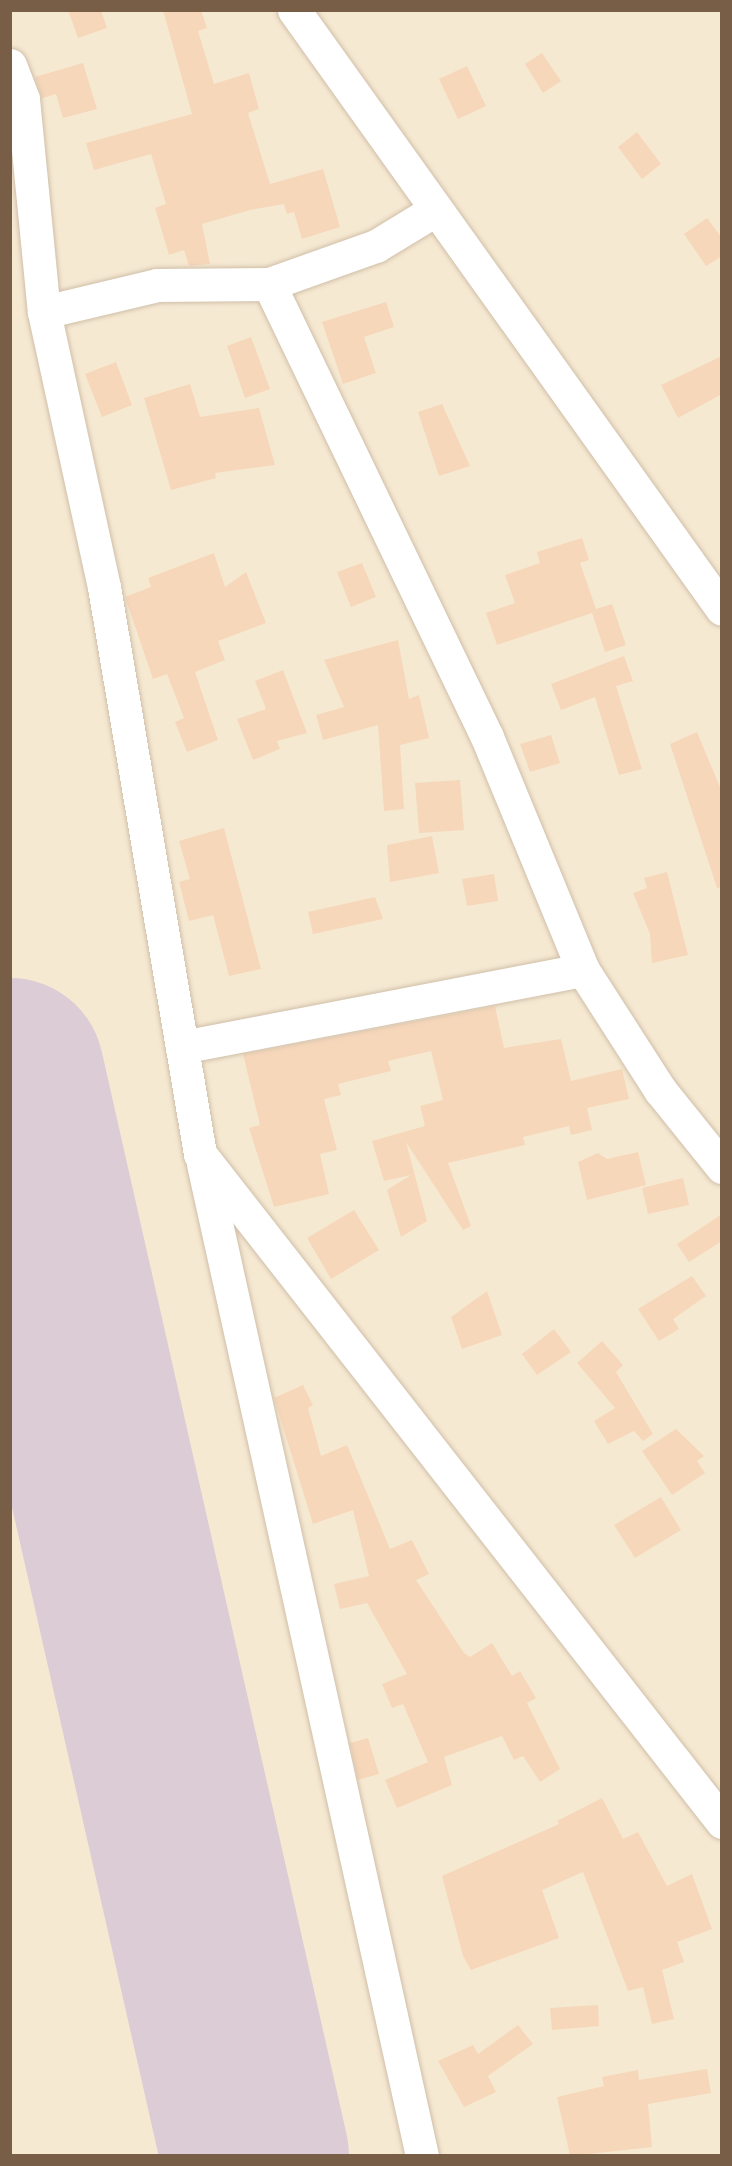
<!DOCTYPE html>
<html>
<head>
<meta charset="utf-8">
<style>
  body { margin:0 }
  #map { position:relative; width:732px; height:2166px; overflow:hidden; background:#fef6e4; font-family:"Public Sans",sans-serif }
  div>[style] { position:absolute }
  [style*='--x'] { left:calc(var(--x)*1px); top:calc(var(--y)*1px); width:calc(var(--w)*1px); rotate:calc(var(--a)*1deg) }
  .residential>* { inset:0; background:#f6e9d2 }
  .runway>* { height:188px; margin:-94px; padding:0 94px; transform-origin:94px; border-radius:94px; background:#dcccd6 }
  .building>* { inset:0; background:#f6d7ba }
  .roads { filter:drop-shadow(0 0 2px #d0bfa9) drop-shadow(0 0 2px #d0bfa9) }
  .minor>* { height:33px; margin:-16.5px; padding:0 16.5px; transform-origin:16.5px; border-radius:16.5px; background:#fff }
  span { translate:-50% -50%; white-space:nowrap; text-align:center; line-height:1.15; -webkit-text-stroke:4.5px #fff9ec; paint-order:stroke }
  .frame { position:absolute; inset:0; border:12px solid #795e47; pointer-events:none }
</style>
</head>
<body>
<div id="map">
  <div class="residential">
    <i style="clip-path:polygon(11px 11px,721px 11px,721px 2155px,11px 2155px)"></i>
  </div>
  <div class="runway">
    <i style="--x:10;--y:1072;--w:1111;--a:77.26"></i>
  </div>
  <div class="building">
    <i style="clip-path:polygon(68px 10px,101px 10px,107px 28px,78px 38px)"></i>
    <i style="clip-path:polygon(163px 10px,201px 10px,207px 28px,198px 31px,214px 84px,249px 73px,259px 109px,248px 113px,270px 184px,323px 169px,340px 227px,302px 239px,294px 212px,287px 214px,284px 204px,250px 210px,202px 224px,210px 264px,189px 266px,184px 250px,169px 255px,155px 208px,166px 204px,151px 154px,94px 170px,86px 143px,192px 114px)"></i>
    <i style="clip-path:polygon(542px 53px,561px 81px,543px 93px,525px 64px)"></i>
    <i style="clip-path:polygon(83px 63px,97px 109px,63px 118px,56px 94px,42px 98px,35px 77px)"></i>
    <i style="clip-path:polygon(467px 66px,486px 106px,458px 119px,439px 79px)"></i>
    <i style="clip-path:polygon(637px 132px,661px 164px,642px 179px,618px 147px)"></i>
    <i style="clip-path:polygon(707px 218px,722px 238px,722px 256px,706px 266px,684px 234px)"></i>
    <i style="clip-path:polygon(386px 302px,394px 327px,364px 337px,376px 373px,343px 384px,322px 322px)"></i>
    <i style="clip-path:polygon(251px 337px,270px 389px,245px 398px,227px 346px)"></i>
    <i style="clip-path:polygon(722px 356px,722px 394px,678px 418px,661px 385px)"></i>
    <i style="clip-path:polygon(116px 362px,132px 405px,102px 417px,85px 374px)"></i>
    <i style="clip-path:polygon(190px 384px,200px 417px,259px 408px,275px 465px,215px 473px,216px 478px,171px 490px,144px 398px)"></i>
    <i style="clip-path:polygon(442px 404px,470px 466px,439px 476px,418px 412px)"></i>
    <i style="clip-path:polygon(582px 538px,589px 560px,580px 563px,596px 609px,612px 604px,626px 645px,605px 652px,592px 613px,497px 645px,486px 613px,515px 603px,505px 575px,540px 563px,537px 552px)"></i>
    <i style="clip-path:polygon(214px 553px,225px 587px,246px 572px,266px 623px,218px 641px,225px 660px,195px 672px,218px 740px,187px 752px,175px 722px,184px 718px,167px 674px,153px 679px,125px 597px,151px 587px,148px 578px)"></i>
    <i style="clip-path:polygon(362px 563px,376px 597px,351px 607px,337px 572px)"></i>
    <i style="clip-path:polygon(398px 640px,409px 699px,419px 695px,429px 738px,400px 745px,404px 809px,384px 811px,378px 725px,323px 740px,316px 715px,344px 707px,324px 660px)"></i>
    <i style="clip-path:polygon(624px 656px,633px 681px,616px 686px,642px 769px,619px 775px,595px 697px,561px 710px,551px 684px)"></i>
    <i style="clip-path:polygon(283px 670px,307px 733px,277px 741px,280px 749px,253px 760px,237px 719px,266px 709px,255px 681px)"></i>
    <i style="clip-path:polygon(697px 732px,722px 792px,722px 887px,717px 888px,670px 744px)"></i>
    <i style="clip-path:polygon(551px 735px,560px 763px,530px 772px,520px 744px)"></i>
    <i style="clip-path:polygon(460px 780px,464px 830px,419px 833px,415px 783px)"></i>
    <i style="clip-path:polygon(224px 828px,261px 969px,229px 976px,213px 915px,189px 921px,179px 882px,190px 879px,179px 841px)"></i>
    <i style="clip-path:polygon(432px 836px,439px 873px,390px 882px,387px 845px)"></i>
    <i style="clip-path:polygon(667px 872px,688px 955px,652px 963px,650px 934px,633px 893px,647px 888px,644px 878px)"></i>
    <i style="clip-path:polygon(494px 874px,498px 901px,467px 906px,462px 879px)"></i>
    <i style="clip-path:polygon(375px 897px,383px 919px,313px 934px,308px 912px)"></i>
    <i style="clip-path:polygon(495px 1006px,504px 1048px,561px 1039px,571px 1081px,622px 1069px,629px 1099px,587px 1108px,592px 1130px,571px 1135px,569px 1126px,523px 1137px,525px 1145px,448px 1163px,471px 1226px,463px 1230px,406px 1142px,427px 1221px,401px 1237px,387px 1190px,411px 1175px,384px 1181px,372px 1141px,425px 1126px,420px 1106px,443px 1100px,431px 1051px,388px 1061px,391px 1071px,338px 1084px,341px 1095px,324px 1099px,337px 1150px,320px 1154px,329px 1194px,274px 1207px,249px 1128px,260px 1125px,243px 1054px)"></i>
    <i style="clip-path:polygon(638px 1152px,646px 1185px,587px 1200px,578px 1162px,598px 1153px,607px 1159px)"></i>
    <i style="clip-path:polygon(683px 1178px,689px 1205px,648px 1214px,642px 1188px)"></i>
    <i style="clip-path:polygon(354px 1210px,379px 1250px,331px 1279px,307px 1238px)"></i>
    <i style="clip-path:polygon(722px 1214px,722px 1241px,689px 1262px,677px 1244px)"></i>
    <i style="clip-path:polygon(692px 1276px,706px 1296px,673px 1319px,679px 1329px,659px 1341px,638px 1309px)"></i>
    <i style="clip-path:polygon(487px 1291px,502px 1335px,462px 1349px,451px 1317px)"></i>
    <i style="clip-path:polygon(554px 1329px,571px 1352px,537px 1375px,522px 1354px)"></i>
    <i style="clip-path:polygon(602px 1341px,623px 1365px,616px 1372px,653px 1434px,643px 1441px,634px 1431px,608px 1444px,594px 1421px,615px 1408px,577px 1363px)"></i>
    <i style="clip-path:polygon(303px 1385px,313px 1405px,308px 1408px,321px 1456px,347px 1445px,390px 1549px,412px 1540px,429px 1574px,416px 1580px,464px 1653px,470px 1657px,492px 1643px,512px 1676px,520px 1671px,536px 1698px,527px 1703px,560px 1769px,540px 1782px,523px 1756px,514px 1760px,502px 1736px,444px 1757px,452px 1785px,397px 1808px,385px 1780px,428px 1762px,403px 1704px,392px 1708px,382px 1684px,407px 1674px,367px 1603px,340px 1609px,334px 1584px,369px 1576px,353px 1510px,313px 1524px,274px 1398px)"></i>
    <i style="clip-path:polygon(676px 1429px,704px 1456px,697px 1461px,705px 1473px,672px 1495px,642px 1451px)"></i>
    <i style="clip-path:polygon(661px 1497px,681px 1530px,635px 1558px,614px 1525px)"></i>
    <i style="clip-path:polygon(368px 1738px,379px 1774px,358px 1780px,350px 1743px)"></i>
    <i style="clip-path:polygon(602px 1798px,623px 1839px,638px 1832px,667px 1886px,692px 1874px,712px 1929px,677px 1942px,684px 1962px,662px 1970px,674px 2019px,652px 2024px,643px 1987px,628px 1991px,583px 1872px,542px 1890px,559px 1938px,471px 1970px,463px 1956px,442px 1876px,559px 1824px,557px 1821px)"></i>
    <i style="clip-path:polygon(598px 2005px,599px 2026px,552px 2030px,550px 2008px)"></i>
    <i style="clip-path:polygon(518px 2025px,533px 2044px,488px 2076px,496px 2092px,464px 2107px,438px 2061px,473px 2045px,478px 2054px)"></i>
    <i style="clip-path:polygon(707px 2069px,711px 2093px,648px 2104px,652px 2147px,570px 2156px,557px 2097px,604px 2086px,602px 2077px,638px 2070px,639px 2080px)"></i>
  </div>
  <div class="roads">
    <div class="minor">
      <i style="--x:294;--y:10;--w:736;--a:54.45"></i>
      <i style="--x:10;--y:65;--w:36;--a:69"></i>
      <i style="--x:23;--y:99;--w:214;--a:84.4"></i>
      <i style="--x:44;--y:312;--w:281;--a:77.7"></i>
      <i style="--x:104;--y:587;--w:575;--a:80.39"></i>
      <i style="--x:200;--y:1154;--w:848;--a:51.99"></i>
      <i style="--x:269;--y:284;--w:503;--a:64.3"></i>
      <i style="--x:487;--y:737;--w:252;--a:67.6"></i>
      <i style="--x:583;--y:970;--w:143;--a:57.3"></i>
      <i style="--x:660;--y:1090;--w:99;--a:51.2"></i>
      <i style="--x:44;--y:312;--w:116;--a:-13.4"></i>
      <i style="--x:157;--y:285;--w:112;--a:-0.5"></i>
      <i style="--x:269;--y:284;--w:114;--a:-19.6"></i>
      <i style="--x:376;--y:246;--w:69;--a:-31.4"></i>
      <i style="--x:182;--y:1047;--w:408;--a:-10.9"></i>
      <i style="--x:203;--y:1164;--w:1016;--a:77.55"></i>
    </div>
  </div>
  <div class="frame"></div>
</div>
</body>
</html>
